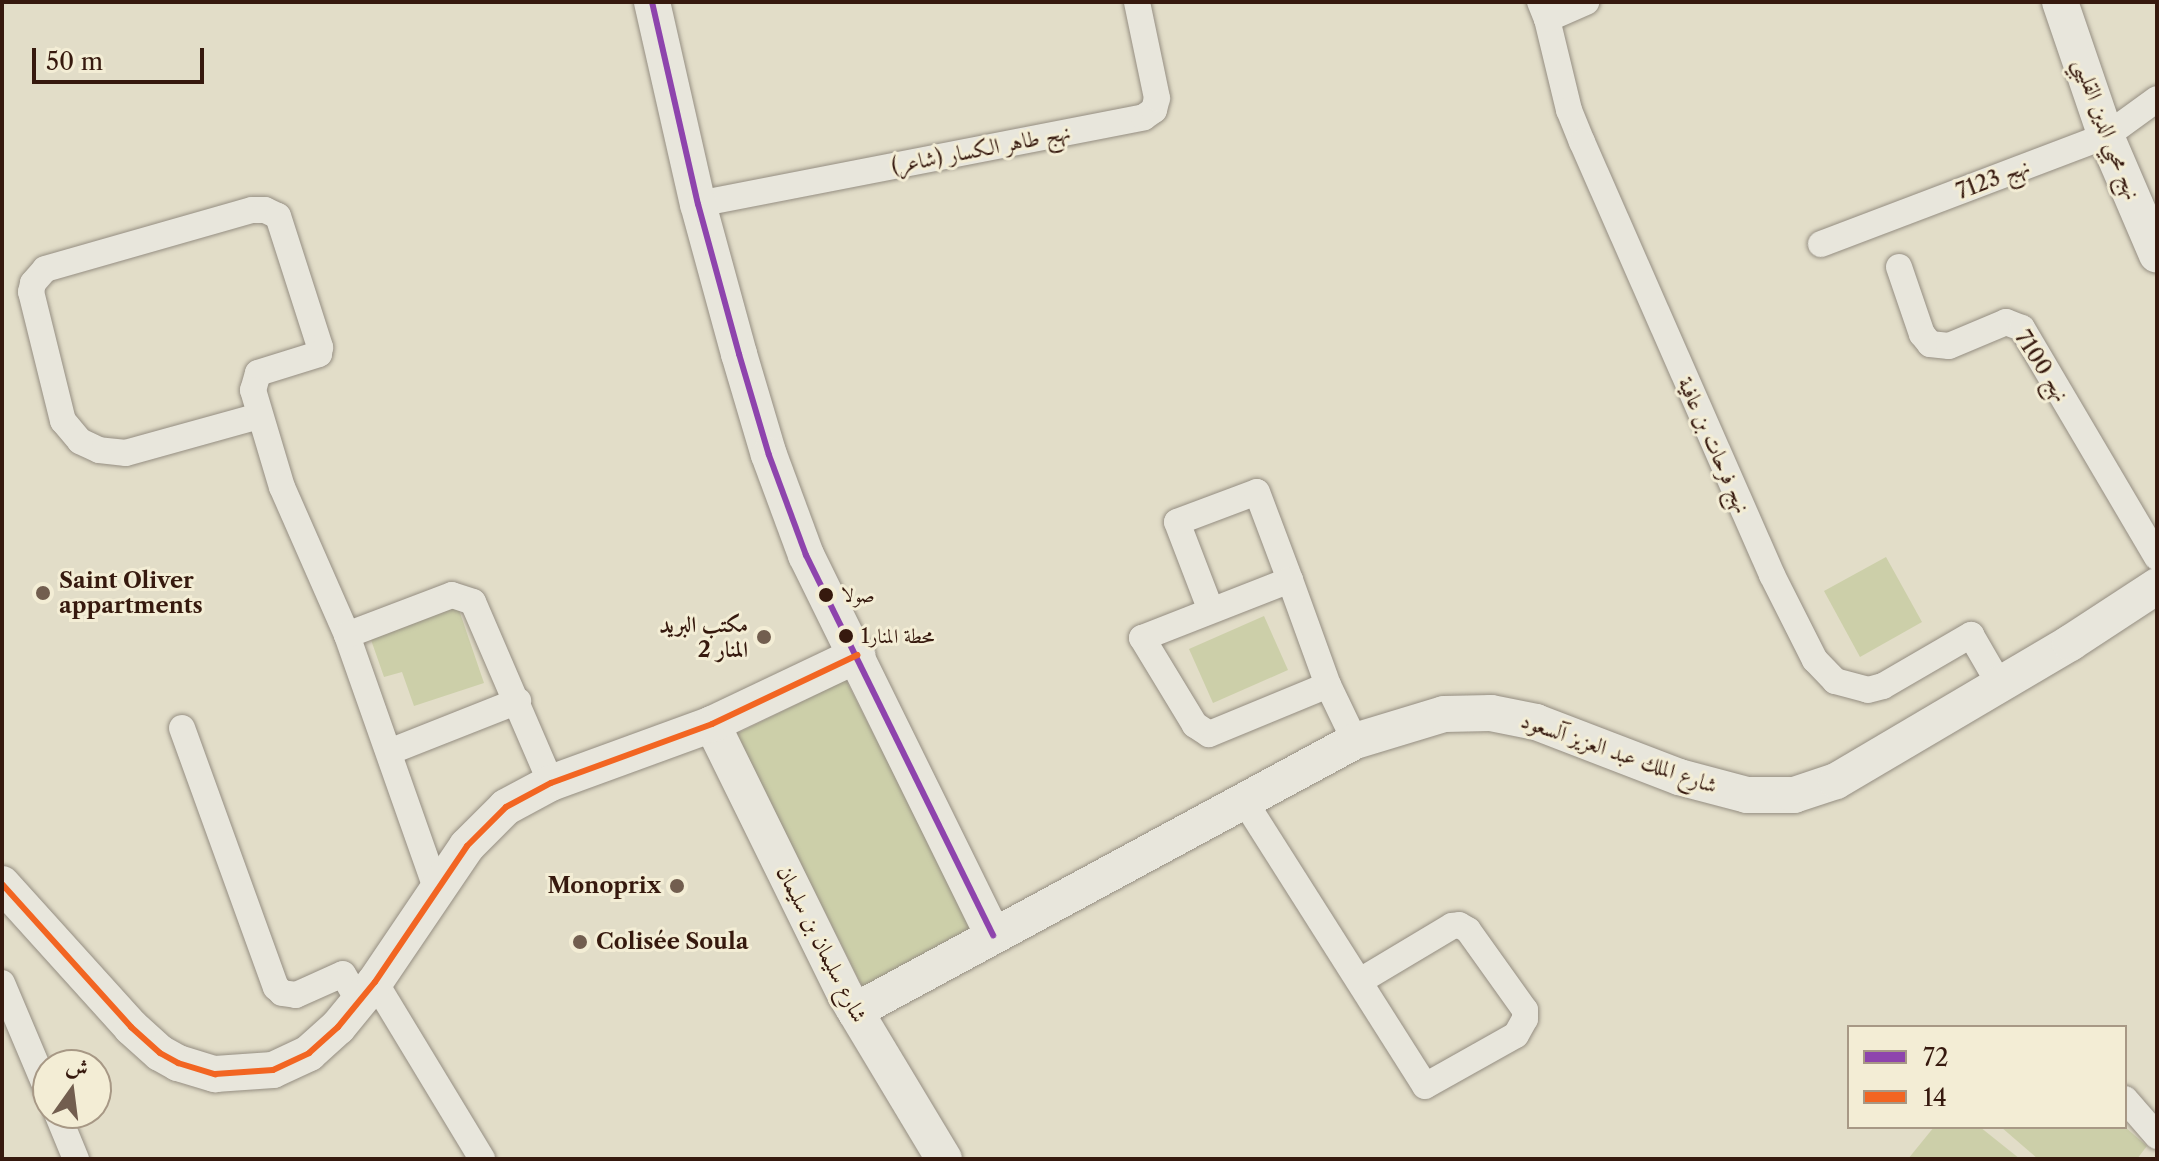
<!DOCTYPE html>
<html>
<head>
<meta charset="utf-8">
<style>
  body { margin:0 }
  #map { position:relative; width:2159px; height:1161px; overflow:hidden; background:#e2ddc8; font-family:"Libre Caslon Text",Amiri,serif }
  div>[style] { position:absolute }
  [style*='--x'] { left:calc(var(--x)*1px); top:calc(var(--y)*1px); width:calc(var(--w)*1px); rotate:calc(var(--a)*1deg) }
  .green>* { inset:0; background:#cccfa9 }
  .roads { filter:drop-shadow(0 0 2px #958e82) drop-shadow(0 0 2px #958e82) }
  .street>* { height:26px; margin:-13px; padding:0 13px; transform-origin:13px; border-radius:13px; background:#e8e6dc }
  .secondary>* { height:36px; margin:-18px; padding:0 18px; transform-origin:18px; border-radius:18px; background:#e8e6dc }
  .bus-1>* { height:6px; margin:-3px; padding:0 3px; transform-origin:3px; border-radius:3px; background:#8e44ad }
  .bus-2>* { height:6px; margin:-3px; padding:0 3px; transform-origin:3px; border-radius:3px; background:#f26522 }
  .dots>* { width:22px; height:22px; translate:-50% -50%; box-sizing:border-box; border:4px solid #f3edd5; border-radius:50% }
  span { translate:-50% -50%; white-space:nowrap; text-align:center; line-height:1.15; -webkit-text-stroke:6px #f3edd5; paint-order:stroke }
  .bus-label { font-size:20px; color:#36190e }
  .left { translate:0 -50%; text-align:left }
  .street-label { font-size:22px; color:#36190e }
  .poi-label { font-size:22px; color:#36190e; font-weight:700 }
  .right { translate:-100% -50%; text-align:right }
  .frame { position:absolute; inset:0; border:4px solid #36190e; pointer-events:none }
  .legend { position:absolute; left:1847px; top:1025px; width:280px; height:104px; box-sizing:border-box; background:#f3edd5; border:2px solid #a79885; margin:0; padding:10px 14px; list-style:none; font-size:24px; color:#36190e }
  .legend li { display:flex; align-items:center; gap:16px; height:40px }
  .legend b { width:40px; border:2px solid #a79885 }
  .north { position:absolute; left:32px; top:1049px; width:80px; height:80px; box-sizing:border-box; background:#f3edd5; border:2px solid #a79885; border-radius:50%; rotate:14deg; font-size:22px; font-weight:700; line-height:32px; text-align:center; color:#36190e }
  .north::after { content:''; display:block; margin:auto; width:28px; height:36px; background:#725e4f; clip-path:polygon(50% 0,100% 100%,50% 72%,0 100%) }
  .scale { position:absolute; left:32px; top:48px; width:172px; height:36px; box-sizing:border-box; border:4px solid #36190e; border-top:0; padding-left:10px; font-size:24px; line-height:28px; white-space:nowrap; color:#36190e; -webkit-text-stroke:6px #f3edd5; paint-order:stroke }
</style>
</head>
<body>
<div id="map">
  <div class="green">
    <i style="clip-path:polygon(1886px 557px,1922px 622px,1860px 657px,1824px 591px)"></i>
    <i style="clip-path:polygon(458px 607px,484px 683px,414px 706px,402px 672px,384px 677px,370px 637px)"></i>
    <i style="clip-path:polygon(1264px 616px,1288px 670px,1213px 703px,1189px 649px)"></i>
    <i style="clip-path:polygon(846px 680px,972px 928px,863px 988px,736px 734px)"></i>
    <i style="clip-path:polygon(1934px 1127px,1980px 1127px,2020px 1159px,1908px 1159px)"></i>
    <i style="clip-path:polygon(2001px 1127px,2125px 1127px,2147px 1146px,2137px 1159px,2038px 1159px)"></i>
  </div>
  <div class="roads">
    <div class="street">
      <i style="--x:1540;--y:2;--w:18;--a:68"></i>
      <i style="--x:1547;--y:19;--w:94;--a:76.4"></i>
      <i style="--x:1569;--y:110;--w:35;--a:68"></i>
      <i style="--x:1582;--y:142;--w:473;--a:66.3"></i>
      <i style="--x:1772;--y:575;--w:95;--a:63.2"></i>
      <i style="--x:1815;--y:660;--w:29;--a:46"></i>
      <i style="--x:1835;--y:681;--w:34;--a:15"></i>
      <i style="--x:1868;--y:690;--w:16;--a:-15"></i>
      <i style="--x:1883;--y:686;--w:102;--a:-30.1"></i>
      <i style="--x:1971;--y:635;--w:58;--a:59.9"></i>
      <i style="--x:1547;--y:19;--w:43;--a:-23.6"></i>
      <i style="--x:698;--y:204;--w:454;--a:-11"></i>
      <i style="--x:1144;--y:117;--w:12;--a:-35"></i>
      <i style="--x:1154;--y:110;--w:12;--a:-76"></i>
      <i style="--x:1157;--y:98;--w:98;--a:-101.8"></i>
      <i style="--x:1821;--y:244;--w:305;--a:-20.8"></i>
      <i style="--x:2106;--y:136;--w:63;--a:-36"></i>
      <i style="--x:1899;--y:267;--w:71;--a:71.1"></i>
      <i style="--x:1922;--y:334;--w:13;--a:51"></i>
      <i style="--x:1930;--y:344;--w:19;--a:6"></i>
      <i style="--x:1949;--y:346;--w:62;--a:-22.8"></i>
      <i style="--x:2006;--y:322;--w:17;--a:21"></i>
      <i style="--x:2022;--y:328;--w:266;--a:59.5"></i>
      <i style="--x:259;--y:416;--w:138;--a:164.5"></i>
      <i style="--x:126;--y:453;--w:27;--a:-174"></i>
      <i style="--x:99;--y:450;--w:21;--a:-155"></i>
      <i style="--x:80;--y:441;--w:26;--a:-130"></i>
      <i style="--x:63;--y:421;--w:133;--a:-103.9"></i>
      <i style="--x:31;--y:292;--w:9;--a:-77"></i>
      <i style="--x:33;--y:283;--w:18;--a:-49"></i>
      <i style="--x:45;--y:269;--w:215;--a:-15.9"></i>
      <i style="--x:252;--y:210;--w:13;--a:0"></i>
      <i style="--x:265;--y:210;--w:14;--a:25"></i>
      <i style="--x:278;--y:216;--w:138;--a:72.2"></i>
      <i style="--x:320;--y:347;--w:7;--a:98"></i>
      <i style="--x:319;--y:354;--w:64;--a:162.7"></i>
      <i style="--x:258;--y:373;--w:18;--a:106"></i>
      <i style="--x:253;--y:390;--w:101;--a:73.4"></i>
      <i style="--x:282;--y:487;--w:162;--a:66.3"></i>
      <i style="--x:1210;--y:608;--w:92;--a:-111"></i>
      <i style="--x:1177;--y:522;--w:85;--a:-20.6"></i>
      <i style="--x:1257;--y:492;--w:94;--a:69.4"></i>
      <i style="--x:1328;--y:685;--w:129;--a:157.6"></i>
      <i style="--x:1209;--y:734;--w:17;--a:-147"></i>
      <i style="--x:1195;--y:725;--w:102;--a:-121.3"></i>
      <i style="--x:1142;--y:638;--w:159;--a:-21.4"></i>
      <i style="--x:1290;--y:580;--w:112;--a:70.1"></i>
      <i style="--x:1328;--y:685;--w:62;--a:64.3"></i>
      <i style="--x:182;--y:728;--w:276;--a:70.1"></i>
      <i style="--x:276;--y:987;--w:8;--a:45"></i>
      <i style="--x:282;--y:993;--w:14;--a:8"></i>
      <i style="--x:296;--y:995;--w:51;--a:-24.1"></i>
      <i style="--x:343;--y:974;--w:32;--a:60"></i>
      <i style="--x:389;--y:752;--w:139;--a:-21.6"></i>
      <i style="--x:1245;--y:802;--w:336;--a:57.6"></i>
      <i style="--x:1425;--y:1086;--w:104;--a:-29.3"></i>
      <i style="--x:1516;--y:1035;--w:18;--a:-61"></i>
      <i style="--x:1525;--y:1019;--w:9;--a:-90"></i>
      <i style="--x:1525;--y:1010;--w:98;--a:-125.5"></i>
      <i style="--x:1468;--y:930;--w:10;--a:-151"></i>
      <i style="--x:1459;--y:925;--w:7;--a:172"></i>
      <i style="--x:1452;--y:926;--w:107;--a:149.1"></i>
      <i style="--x:436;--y:888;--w:268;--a:-109.4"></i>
      <i style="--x:347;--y:635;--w:112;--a:-20.9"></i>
      <i style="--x:452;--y:595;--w:22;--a:18"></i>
      <i style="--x:473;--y:602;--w:197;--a:66.7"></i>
      <i style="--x:375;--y:982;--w:207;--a:58.8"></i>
      <i style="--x:2;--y:983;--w:118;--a:67.1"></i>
      <i style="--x:2125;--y:1099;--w:49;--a:49.1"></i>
      <i style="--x:57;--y:1113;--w:50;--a:67.6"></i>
    </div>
    <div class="secondary">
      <i style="--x:652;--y:2;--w:207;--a:77.2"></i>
      <i style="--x:698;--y:204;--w:156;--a:74.7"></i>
      <i style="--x:739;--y:354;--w:105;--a:73.5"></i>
      <i style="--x:769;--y:455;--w:107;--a:69.7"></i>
      <i style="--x:806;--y:555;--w:424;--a:63.8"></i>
      <i style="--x:2060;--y:2;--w:142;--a:71.1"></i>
      <i style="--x:2106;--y:136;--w:129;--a:66.8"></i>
      <i style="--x:712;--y:724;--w:303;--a:63.8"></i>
      <i style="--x:846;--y:996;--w:190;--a:59"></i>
      <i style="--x:2;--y:884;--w:193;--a:47.9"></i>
      <i style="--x:131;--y:1027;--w:39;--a:42"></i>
      <i style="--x:160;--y:1053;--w:21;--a:29"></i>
      <i style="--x:178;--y:1063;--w:39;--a:17"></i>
      <i style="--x:215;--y:1074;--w:58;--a:-3.9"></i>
      <i style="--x:273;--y:1070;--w:40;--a:-25"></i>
      <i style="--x:309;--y:1053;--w:39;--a:-42"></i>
      <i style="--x:338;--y:1027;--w:58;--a:-50.6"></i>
      <i style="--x:375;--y:982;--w:164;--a:-55.9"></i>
      <i style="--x:467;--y:846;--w:55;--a:-45"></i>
      <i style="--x:506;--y:807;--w:51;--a:-28.1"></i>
      <i style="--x:551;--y:783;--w:171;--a:-20.1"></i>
      <i style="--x:712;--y:724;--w:161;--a:-25.4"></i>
      <i style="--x:855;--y:1011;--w:568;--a:-28.37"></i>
      <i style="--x:1355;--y:741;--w:93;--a:-16.9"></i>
      <i style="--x:1444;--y:714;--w:47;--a:-1.2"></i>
      <i style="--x:1491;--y:713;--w:46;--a:11.3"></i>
      <i style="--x:1536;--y:722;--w:153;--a:21"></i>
      <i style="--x:1679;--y:777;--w:70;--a:14.8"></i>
      <i style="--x:1747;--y:795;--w:47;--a:0"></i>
      <i style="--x:1794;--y:795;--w:44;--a:-18.4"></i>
      <i style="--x:1836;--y:781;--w:272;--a:-30.5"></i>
      <i style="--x:2070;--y:643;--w:104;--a:-33.2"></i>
    </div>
  </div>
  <div class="bus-1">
    <i style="--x:652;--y:2;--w:207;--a:77.2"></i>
    <i style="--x:698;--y:204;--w:156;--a:74.7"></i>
    <i style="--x:739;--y:354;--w:105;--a:73.5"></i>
    <i style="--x:769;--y:455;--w:107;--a:69.7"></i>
    <i style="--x:806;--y:555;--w:424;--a:63.8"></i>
  </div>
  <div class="bus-2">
    <i style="--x:2;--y:884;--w:193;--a:47.9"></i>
    <i style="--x:131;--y:1027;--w:39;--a:42"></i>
    <i style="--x:160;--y:1053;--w:21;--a:29"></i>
    <i style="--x:178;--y:1063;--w:39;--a:17"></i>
    <i style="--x:215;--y:1074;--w:58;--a:-3.9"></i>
    <i style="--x:273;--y:1070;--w:40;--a:-25"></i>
    <i style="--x:309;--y:1053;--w:39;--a:-42"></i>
    <i style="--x:338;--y:1027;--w:58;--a:-50.6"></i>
    <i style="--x:375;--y:982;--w:164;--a:-55.9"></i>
    <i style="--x:467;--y:846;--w:55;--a:-45"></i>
    <i style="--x:506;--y:807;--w:51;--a:-28.1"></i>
    <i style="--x:551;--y:783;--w:171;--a:-20.1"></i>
    <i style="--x:712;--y:724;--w:161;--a:-25.4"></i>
  </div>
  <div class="dots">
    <i style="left:43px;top:593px;background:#725e4f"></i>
    <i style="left:826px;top:595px;background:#36190e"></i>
    <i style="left:846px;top:636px;background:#36190e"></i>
    <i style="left:764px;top:637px;background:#725e4f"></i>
    <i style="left:677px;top:886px;background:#725e4f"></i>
    <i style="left:580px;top:942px;background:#725e4f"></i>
  </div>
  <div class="bus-label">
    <span class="left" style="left:841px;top:595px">صولا</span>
    <span class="left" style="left:861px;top:636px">محطة المنار1</span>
  </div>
  <div class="street-label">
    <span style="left:2107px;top:129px;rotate:69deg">نهج محيي الدين القليبي</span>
    <span style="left:981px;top:149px;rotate:-11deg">نهج طاهر الكسار (شاعر)</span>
    <span style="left:1993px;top:179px;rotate:-21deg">نهج 7123</span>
    <span style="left:2042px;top:366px;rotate:57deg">نهج 7100</span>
    <span style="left:1714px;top:445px;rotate:66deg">نهج فرحات بن عافية</span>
    <span style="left:1619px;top:753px;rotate:19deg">شارع الملك عبد العزيز آلسعود</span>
    <span style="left:822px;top:944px;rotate:63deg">شارع سليمان بن سليمان</span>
  </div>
  <div class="poi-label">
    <span class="left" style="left:59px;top:593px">Saint Oliver<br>appartments</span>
    <span class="right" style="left:748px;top:637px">مكتب البريد<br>المنار 2</span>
    <span class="right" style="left:661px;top:886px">Monoprix</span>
    <span class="left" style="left:596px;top:942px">Colisée Soula</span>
  </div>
  <div class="frame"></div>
  <ul class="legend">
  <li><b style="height:10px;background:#8e44ad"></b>72</li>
  <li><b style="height:10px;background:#f26522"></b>14</li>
  </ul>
  <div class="north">ش</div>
  <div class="scale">50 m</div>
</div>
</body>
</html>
